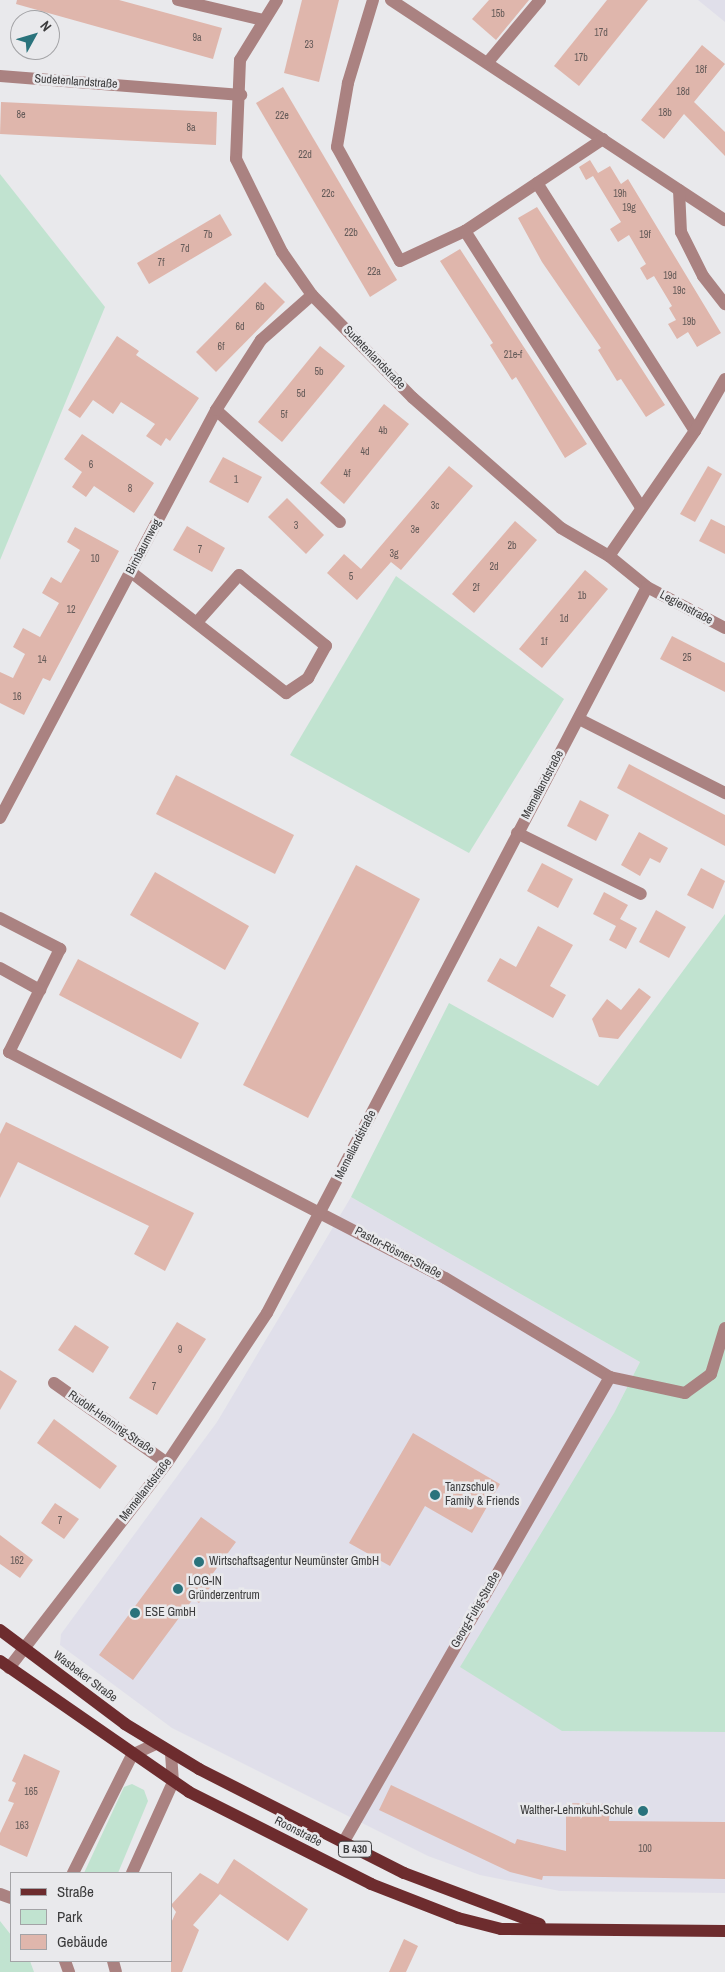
<!DOCTYPE html>
<html>
<head>
<meta charset="utf-8">
<style>
  body { margin:0 }
  #map { position:relative; width:725px; height:1972px; overflow:hidden; background:#e9e9ec; font-family:"Archivo Narrow",sans-serif }
  div>[style] { position:absolute }
  [style*='--x'] { left:calc(var(--x)*1px); top:calc(var(--y)*1px); width:calc(var(--w)*1px); rotate:calc(var(--a)*1deg) }
  .built>* { inset:0; background:#e0dfea }
  .green>* { inset:0; background:#c1e3d0 }
  .building>* { inset:0; background:#dfb6ac }
  .minor>* { height:12px; margin:-6px; padding:0 6px; transform-origin:6px; border-radius:6px; background:#aa8281 }
  .major>* { height:12px; margin:-6px; padding:0 6px; transform-origin:6px; border-radius:6px; background:#6d2c2e }
  .dots>* { width:14px; height:14px; translate:-50% -50%; box-sizing:border-box; border:2px solid #e9e9ec; border-radius:50% }
  span { translate:-50% -50%; white-space:nowrap; text-align:center; line-height:1.15; -webkit-text-stroke:5px #e9e9ec; paint-order:stroke }
  .number-label { font-size:10px; color:#645a58 }
  .number-label span { -webkit-text-stroke-width:0 }
  .shield-label span { padding:1px 4px; background:#e9e9ec; border:1px solid; border-radius:4px; -webkit-text-stroke-width:0 }
  .shield-label { font-size:11px; color:#3b3b3c; font-weight:700 }
  .street-label { font-size:12px; color:#3b3b3c }
  .poi-label { font-size:12px; color:#3b3b3c }
  .left { translate:0 -50%; text-align:left }
  .right { translate:-100% -50%; text-align:right }
  .legend { position:absolute; left:10px; top:1872px; width:162px; height:90px; box-sizing:border-box; background:#e9e9ec; border:1px solid #a3a3a6; margin:0; padding:6px 9px; list-style:none; font-size:15px; color:#3b3b3c }
  .legend li { display:flex; align-items:center; gap:10px; height:25px }
  .legend b { width:25px; border:1px solid #a3a3a6 }
  .north { position:absolute; left:10px; top:10px; width:50px; height:50px; box-sizing:border-box; background:#e9e9ec; border:1px solid #a3a3a6; border-radius:50%; rotate:51deg; font-size:14px; font-weight:700; line-height:20px; text-align:center; color:#3b3b3c }
  .north::after { content:''; display:block; margin:auto; width:18px; height:22px; background:#2a737c; clip-path:polygon(50% 0,100% 100%,50% 72%,0 100%) }
</style>
</head>
<body>
<div id="map">
  <div class="built">
    <i style="clip-path:polygon(698px 0,725px 0,725px 22px)"></i>
    <i style="clip-path:polygon(351px 1197px,640px 1362px,614px 1413px,562px 1731px,725px 1732px,725px 1893px,560px 1891px,480px 1875px,428px 1856px,172px 1728px,60px 1645px,61px 1634px,217px 1422px)"></i>
  </div>
  <div class="green">
    <i style="clip-path:polygon(0 174px,105px 307px,0 560px)"></i>
    <i style="clip-path:polygon(396px 576px,564px 699px,469px 853px,290px 755px)"></i>
    <i style="clip-path:polygon(725px 914px,725px 1732px,562px 1731px,460px 1667px,614px 1413px,640px 1362px,351px 1197px,449px 1003px,598px 1086px)"></i>
    <i style="clip-path:polygon(132px 1784px,144px 1790px,148px 1801px,118px 1873px,84px 1873px,124px 1787px)"></i>
    <i style="clip-path:polygon(0 1921px,11px 1935px,11px 1961px,30px 1961px,34px 1972px,0 1972px)"></i>
  </div>
  <div class="building">
    <i style="clip-path:polygon(17px 0,119px 0,222px 28px,213px 59px,16px 4px)"></i>
    <i style="clip-path:polygon(302px 0,339px 0,319px 82px,284px 73px)"></i>
    <i style="clip-path:polygon(489px 0,529px 0,496px 40px,472px 19px)"></i>
    <i style="clip-path:polygon(607px 0,648px 0,579px 86px,554px 66px)"></i>
    <i style="clip-path:polygon(702px 45px,725px 64px,694px 102px,725px 132px,725px 156px,684px 114px,664px 139px,641px 120px)"></i>
    <i style="clip-path:polygon(283px 87px,397px 280px,370px 297px,256px 103px)"></i>
    <i style="clip-path:polygon(1px 102px,217px 112px,216px 145px,0 134px)"></i>
    <i style="clip-path:polygon(590px 160px,598px 173px,610px 166px,621px 184px,628px 179px,721px 333px,697px 347px,688px 332px,677px 339px,668px 324px,676px 320px,669px 308px,672px 306px,654px 276px,647px 280px,640px 268px,646px 264px,629px 235px,618px 242px,610px 229px,621px 222px,593px 176px,586px 180px,579px 167px)"></i>
    <i style="clip-path:polygon(537px 207px,665px 405px,646px 417px,621px 379px,617px 381px,598px 350px,601px 348px,542px 262px,518px 218px)"></i>
    <i style="clip-path:polygon(220px 214px,232px 235px,149px 284px,137px 263px)"></i>
    <i style="clip-path:polygon(460px 249px,587px 444px,565px 458px,516px 377px,512px 380px,490px 345px,493px 343px,440px 261px)"></i>
    <i style="clip-path:polygon(265px 282px,285px 302px,216px 372px,196px 352px)"></i>
    <i style="clip-path:polygon(117px 336px,139px 351px,136px 355px,199px 398px,170px 441px,166px 438px,161px 446px,146px 436px,155px 424px,121px 402px,113px 414px,93px 400px,80px 418px,68px 410px)"></i>
    <i style="clip-path:polygon(320px 346px,345px 366px,282px 442px,258px 422px)"></i>
    <i style="clip-path:polygon(384px 404px,409px 424px,344px 504px,320px 483px)"></i>
    <i style="clip-path:polygon(82px 434px,154px 483px,134px 513px,94px 486px,86px 497px,72px 487px,82px 472px,64px 459px)"></i>
    <i style="clip-path:polygon(223px 457px,262px 477px,248px 503px,209px 482px)"></i>
    <i style="clip-path:polygon(449px 466px,473px 486px,401px 570px,391px 562px,357px 600px,327px 573px,344px 554px,361px 569px)"></i>
    <i style="clip-path:polygon(708px 466px,722px 474px,695px 522px,680px 514px)"></i>
    <i style="clip-path:polygon(287px 498px,324px 535px,306px 554px,268px 517px)"></i>
    <i style="clip-path:polygon(711px 519px,725px 526px,725px 554px,699px 541px)"></i>
    <i style="clip-path:polygon(515px 521px,537px 540px,474px 613px,452px 594px)"></i>
    <i style="clip-path:polygon(187px 526px,225px 548px,212px 572px,173px 550px)"></i>
    <i style="clip-path:polygon(75px 527px,119px 551px,50px 681px,43px 678px,24px 715px,0 703px,0 672px,13px 678px,25px 654px,13px 647px,23px 628px,40px 637px,59px 603px,42px 593px,51px 577px,61px 583px,80px 550px,67px 542px)"></i>
    <i style="clip-path:polygon(585px 570px,608px 589px,542px 668px,519px 649px)"></i>
    <i style="clip-path:polygon(672px 636px,725px 663px,725px 692px,660px 659px)"></i>
    <i style="clip-path:polygon(629px 764px,725px 815px,725px 846px,617px 788px)"></i>
    <i style="clip-path:polygon(176px 775px,294px 835px,275px 874px,156px 814px)"></i>
    <i style="clip-path:polygon(580px 800px,609px 815px,596px 841px,567px 826px)"></i>
    <i style="clip-path:polygon(639px 832px,668px 848px,660px 863px,650px 858px,640px 876px,621px 865px)"></i>
    <i style="clip-path:polygon(542px 863px,573px 879px,558px 908px,527px 891px)"></i>
    <i style="clip-path:polygon(356px 865px,420px 899px,308px 1118px,243px 1085px)"></i>
    <i style="clip-path:polygon(701px 868px,725px 881px,713px 909px,687px 895px)"></i>
    <i style="clip-path:polygon(155px 872px,249px 926px,225px 970px,130px 915px)"></i>
    <i style="clip-path:polygon(604px 892px,628px 905px,620px 919px,637px 928px,626px 949px,609px 940px,616px 926px,593px 914px)"></i>
    <i style="clip-path:polygon(656px 910px,686px 927px,669px 958px,639px 942px)"></i>
    <i style="clip-path:polygon(538px 926px,573px 945px,550px 986px,566px 995px,553px 1018px,487px 981px,500px 958px,516px 967px)"></i>
    <i style="clip-path:polygon(78px 959px,199px 1023px,181px 1059px,59px 995px)"></i>
    <i style="clip-path:polygon(639px 988px,651px 997px,618px 1039px,599px 1037px,592px 1019px,607px 999px,621px 1010px)"></i>
    <i style="clip-path:polygon(6px 1122px,194px 1213px,165px 1271px,134px 1254px,149px 1226px,18px 1162px,0 1198px,0 1134px)"></i>
    <i style="clip-path:polygon(177px 1322px,206px 1339px,157px 1415px,129px 1398px)"></i>
    <i style="clip-path:polygon(75px 1325px,109px 1347px,93px 1373px,58px 1350px)"></i>
    <i style="clip-path:polygon(0 1370px,17px 1381px,0 1410px)"></i>
    <i style="clip-path:polygon(54px 1419px,117px 1466px,100px 1489px,37px 1443px)"></i>
    <i style="clip-path:polygon(413px 1433px,500px 1484px,472px 1533px,425px 1506px,390px 1566px,349px 1543px)"></i>
    <i style="clip-path:polygon(55px 1503px,79px 1519px,64px 1539px,41px 1523px)"></i>
    <i style="clip-path:polygon(201px 1517px,236px 1542px,211px 1576px,216px 1579px,199px 1603px,193px 1599px,133px 1680px,99px 1655px)"></i>
    <i style="clip-path:polygon(0 1535px,33px 1560px,20px 1578px,0 1564px)"></i>
    <i style="clip-path:polygon(24px 1754px,60px 1771px,27px 1857px,0 1845px,0 1833px,14px 1803px,8px 1801px,16px 1783px,12px 1781px)"></i>
    <i style="clip-path:polygon(391px 1785px,515px 1844px,517px 1839px,566px 1851px,566px 1803px,610px 1804px,609px 1821px,725px 1822px,725px 1879px,543px 1876px,542px 1880px,510px 1872px,379px 1810px)"></i>
    <i style="clip-path:polygon(234px 1859px,308px 1909px,288px 1941px,220px 1894px,193px 1925px,199px 1930px,182px 1972px,171px 1972px,171px 1923px,176px 1912px,171px 1905px,200px 1873px,218px 1884px)"></i>
    <i style="clip-path:polygon(404px 1939px,418px 1946px,406px 1972px,389px 1972px)"></i>
  </div>
  <div class="minor">
    <i style="--x:178;--y:0;--w:87;--a:13.2"></i>
    <i style="--x:277;--y:0;--w:70;--a:121.7"></i>
    <i style="--x:240;--y:60;--w:99;--a:92.3"></i>
    <i style="--x:236;--y:159;--w:104;--a:63.7"></i>
    <i style="--x:282;--y:252;--w:52;--a:55.1"></i>
    <i style="--x:312;--y:295;--w:144;--a:45.6"></i>
    <i style="--x:413;--y:398;--w:197;--a:41.3"></i>
    <i style="--x:561;--y:528;--w:56;--a:30.3"></i>
    <i style="--x:609;--y:556;--w:49;--a:39.2"></i>
    <i style="--x:647;--y:587;--w:88;--a:27.7"></i>
    <i style="--x:373;--y:0;--w:87;--a:106.8"></i>
    <i style="--x:348;--y:83;--w:65;--a:99.8"></i>
    <i style="--x:337;--y:147;--w:130;--a:61.1"></i>
    <i style="--x:400;--y:261;--w:72;--a:-24.8"></i>
    <i style="--x:391;--y:0;--w:400;--a:33.4"></i>
    <i style="--x:488;--y:62;--w:81;--a:-50"></i>
    <i style="--x:0;--y:76;--w:242;--a:4.5"></i>
    <i style="--x:603;--y:139;--w:166;--a:146.3"></i>
    <i style="--x:465;--y:231;--w:326;--a:57.5"></i>
    <i style="--x:537;--y:183;--w:294;--a:57.5"></i>
    <i style="--x:679;--y:190;--w:42;--a:87.3"></i>
    <i style="--x:681;--y:232;--w:49;--a:63.4"></i>
    <i style="--x:703;--y:276;--w:36;--a:52"></i>
    <i style="--x:216;--y:410;--w:167;--a:42.1"></i>
    <i style="--x:609;--y:556;--w:152;--a:-55.5"></i>
    <i style="--x:695;--y:431;--w:60;--a:-60"></i>
    <i style="--x:131;--y:572;--w:197;--a:38"></i>
    <i style="--x:286;--y:693;--w:27;--a:-34"></i>
    <i style="--x:308;--y:678;--w:37;--a:-61"></i>
    <i style="--x:326;--y:646;--w:112;--a:-140.8"></i>
    <i style="--x:239;--y:575;--w:62;--a:131.7"></i>
    <i style="--x:579;--y:719;--w:164;--a:26.9"></i>
    <i style="--x:0;--y:818;--w:462;--a:-62.1"></i>
    <i style="--x:216;--y:410;--w:83;--a:-57.3"></i>
    <i style="--x:261;--y:340;--w:68;--a:-41.4"></i>
    <i style="--x:517;--y:833;--w:138;--a:26.2"></i>
    <i style="--x:0;--y:918;--w:68;--a:27.3"></i>
    <i style="--x:60;--y:949;--w:115;--a:116.3"></i>
    <i style="--x:9;--y:1052;--w:491;--a:27.4"></i>
    <i style="--x:445;--y:1278;--w:192;--a:31"></i>
    <i style="--x:610;--y:1377;--w:77;--a:12"></i>
    <i style="--x:685;--y:1393;--w:32;--a:-36"></i>
    <i style="--x:711;--y:1374;--w:48;--a:-73.1"></i>
    <i style="--x:0;--y:968;--w:46;--a:28.8"></i>
    <i style="--x:54;--y:1383;--w:138;--a:35.3"></i>
    <i style="--x:9;--y:1668;--w:259;--a:-52.4"></i>
    <i style="--x:167;--y:1463;--w:180;--a:-56.3"></i>
    <i style="--x:267;--y:1313;--w:819;--a:-62.37"></i>
    <i style="--x:343;--y:1843;--w:537;--a:-60.19"></i>
    <i style="--x:73;--y:1873;--w:132;--a:-63.4"></i>
    <i style="--x:132;--y:1755;--w:26;--a:-25"></i>
    <i style="--x:132;--y:1873;--w:100;--a:-65.7"></i>
    <i style="--x:173;--y:1782;--w:29;--a:-94"></i>
    <i style="--x:0;--y:1894;--w:12;--a:20"></i>
    <i style="--x:65;--y:1961;--w:12;--a:70"></i>
    <i style="--x:113;--y:1961;--w:11;--a:75"></i>
  </div>
  <div class="major">
    <i style="--x:0;--y:1630;--w:156;--a:36.9"></i>
    <i style="--x:125;--y:1724;--w:87;--a:31.3"></i>
    <i style="--x:199;--y:1769;--w:230;--a:26.9"></i>
    <i style="--x:404;--y:1873;--w:145;--a:20.6"></i>
    <i style="--x:0;--y:1661;--w:230;--a:34.7"></i>
    <i style="--x:189;--y:1792;--w:204;--a:26.8"></i>
    <i style="--x:371;--y:1884;--w:93;--a:21.3"></i>
    <i style="--x:458;--y:1918;--w:44;--a:14.3"></i>
    <i style="--x:501;--y:1929;--w:224;--a:0.5"></i>
  </div>
  <div class="dots">
    <i style="left:435px;top:1495px;background:#2a737c"></i>
    <i style="left:199px;top:1562px;background:#2a737c"></i>
    <i style="left:178px;top:1589px;background:#2a737c"></i>
    <i style="left:135px;top:1613px;background:#2a737c"></i>
    <i style="left:643px;top:1811px;background:#2a737c"></i>
  </div>
  <div class="number-label">
    <span style="left:498px;top:14px">15b</span>
    <span style="left:601px;top:33px">17d</span>
    <span style="left:197px;top:38px">9a</span>
    <span style="left:309px;top:45px">23</span>
    <span style="left:581px;top:58px">17b</span>
    <span style="left:701px;top:70px">18f</span>
    <span style="left:683px;top:92px">18d</span>
    <span style="left:665px;top:113px">18b</span>
    <span style="left:21px;top:115px">8e</span>
    <span style="left:282px;top:116px">22e</span>
    <span style="left:191px;top:128px">8a</span>
    <span style="left:305px;top:155px">22d</span>
    <span style="left:328px;top:194px">22c</span>
    <span style="left:620px;top:194px">19h</span>
    <span style="left:629px;top:208px">19g</span>
    <span style="left:351px;top:233px">22b</span>
    <span style="left:208px;top:235px">7b</span>
    <span style="left:645px;top:235px">19f</span>
    <span style="left:185px;top:249px">7d</span>
    <span style="left:161px;top:263px">7f</span>
    <span style="left:374px;top:272px">22a</span>
    <span style="left:670px;top:276px">19d</span>
    <span style="left:679px;top:291px">19c</span>
    <span style="left:260px;top:307px">6b</span>
    <span style="left:689px;top:322px">19b</span>
    <span style="left:240px;top:327px">6d</span>
    <span style="left:221px;top:347px">6f</span>
    <span style="left:513px;top:355px">21e-f</span>
    <span style="left:319px;top:372px">5b</span>
    <span style="left:301px;top:394px">5d</span>
    <span style="left:284px;top:415px">5f</span>
    <span style="left:383px;top:431px">4b</span>
    <span style="left:365px;top:452px">4d</span>
    <span style="left:91px;top:465px">6</span>
    <span style="left:347px;top:474px">4f</span>
    <span style="left:236px;top:480px">1</span>
    <span style="left:130px;top:489px">8</span>
    <span style="left:435px;top:506px">3c</span>
    <span style="left:296px;top:526px">3</span>
    <span style="left:415px;top:530px">3e</span>
    <span style="left:512px;top:546px">2b</span>
    <span style="left:200px;top:550px">7</span>
    <span style="left:394px;top:554px">3g</span>
    <span style="left:95px;top:559px">10</span>
    <span style="left:494px;top:567px">2d</span>
    <span style="left:351px;top:577px">5</span>
    <span style="left:476px;top:588px">2f</span>
    <span style="left:582px;top:596px">1b</span>
    <span style="left:71px;top:610px">12</span>
    <span style="left:564px;top:619px">1d</span>
    <span style="left:544px;top:642px">1f</span>
    <span style="left:687px;top:658px">25</span>
    <span style="left:42px;top:660px">14</span>
    <span style="left:17px;top:697px">16</span>
    <span style="left:180px;top:1350px">9</span>
    <span style="left:154px;top:1387px">7</span>
    <span style="left:60px;top:1521px">7</span>
    <span style="left:17px;top:1561px">162</span>
    <span style="left:31px;top:1792px">165</span>
    <span style="left:22px;top:1826px">163</span>
    <span style="left:645px;top:1849px">100</span>
  </div>
  <div class="shield-label">
    <span style="left:355px;top:1849px">B 430</span>
  </div>
  <div class="street-label">
    <span style="left:76px;top:82px;rotate:4deg">Sudetenlandstraße</span>
    <span style="left:374px;top:358px;rotate:46deg">Sudetenlandstraße</span>
    <span style="left:144px;top:547px;rotate:-62deg">Birnbaumweg</span>
    <span style="left:686px;top:608px;rotate:28deg">Legienstraße</span>
    <span style="left:543px;top:785px;rotate:-62deg">Memellandstraße</span>
    <span style="left:356px;top:1145px;rotate:-63deg">Memellandstraße</span>
    <span style="left:398px;top:1253px;rotate:28deg">Pastor-Rösner-Straße</span>
    <span style="left:111px;top:1423px;rotate:35deg">Rudolf-Henning-Straße</span>
    <span style="left:146px;top:1490px;rotate:-52deg">Memellandstraße</span>
    <span style="left:476px;top:1610px;rotate:-60deg">Georg-Fuhg-Straße</span>
    <span style="left:85px;top:1677px;rotate:37deg">Wasbeker Straße</span>
    <span style="left:298px;top:1832px;rotate:27deg">Roonstraße</span>
  </div>
  <div class="poi-label">
    <span class="left" style="left:445px;top:1495px">Tanzschule<br>Family &amp; Friends</span>
    <span class="left" style="left:209px;top:1562px">Wirtschaftsagentur Neumünster GmbH</span>
    <span class="left" style="left:188px;top:1589px">LOG-IN<br>Gründerzentrum</span>
    <span class="left" style="left:145px;top:1613px">ESE GmbH</span>
    <span class="right" style="left:633px;top:1811px">Walther-Lehmkuhl-Schule</span>
  </div>
  <ul class="legend">
  <li><b style="height:6px;background:#6d2c2e"></b>Straße</li>
  <li><b style="height:14px;background:#c1e3d0"></b>Park</li>
  <li><b style="height:14px;background:#dfb6ac"></b>Gebäude</li>
  </ul>
  <div class="north">N</div>
</div>
</body>
</html>
